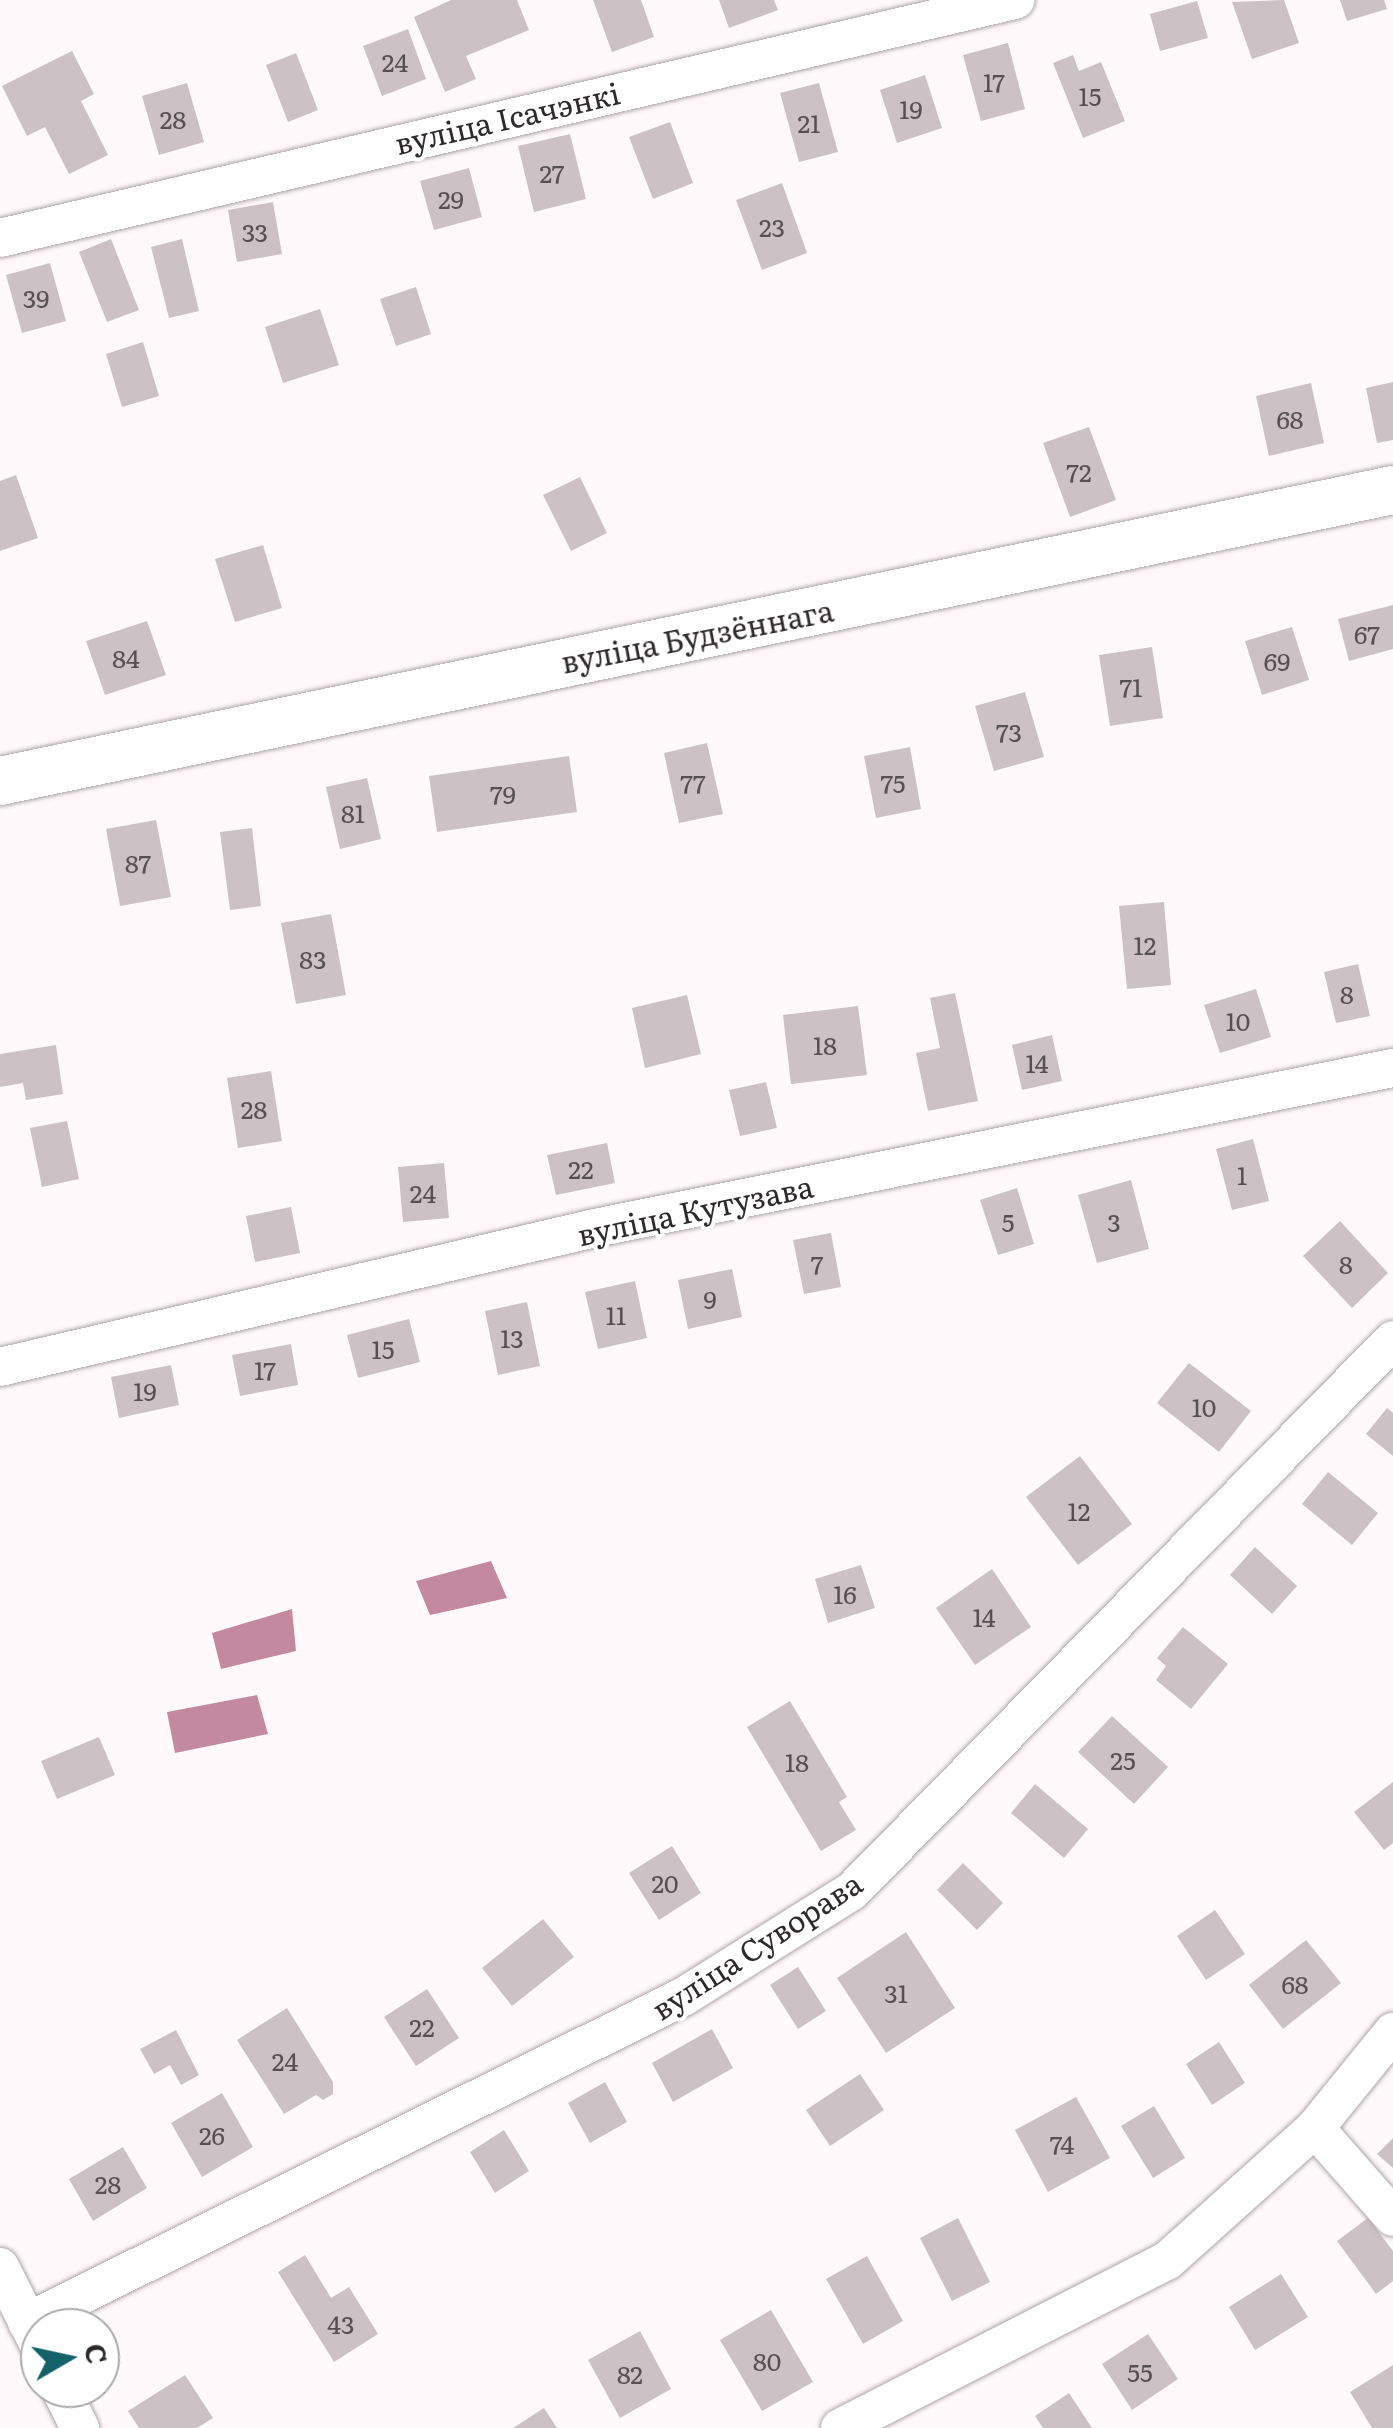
<!DOCTYPE html>
<html>
<head>
<meta charset="utf-8">
<style>
  body { margin:0 }
  #map { position:relative; width:1393px; height:2428px; overflow:hidden; background:#fff9fb; font-family:Literata,serif }
  div>[style] { position:absolute }
  [style*='--x'] { left:calc(var(--x)*1px); top:calc(var(--y)*1px); width:calc(var(--w)*1px); rotate:calc(var(--a)*1deg) }
  .water>* { inset:0; background:#c38a9f }
  .building>* { inset:0; background:#ccc2c5 }
  .roads { filter:drop-shadow(0 0 2px #aea5a8) drop-shadow(0 0 2px #aea5a8) }
  .minor>* { height:38px; margin:-19px; padding:0 19px; transform-origin:19px; border-radius:19px; background:#fff }
  .tertiary>* { height:48px; margin:-24px; padding:0 24px; transform-origin:24px; border-radius:24px; background:#fff }
  span { translate:-50% -50%; white-space:nowrap; text-align:center; line-height:1.15; -webkit-text-stroke:8px #fff; paint-order:stroke }
  .number-label { font-size:25px; color:#565052 }
  .number-label span { -webkit-text-stroke-width:0 }
  .street-label { font-size:30px; color:#2e2a2b }
  .north { position:absolute; left:20px; top:2308px; width:100px; height:100px; box-sizing:border-box; background:#fff; border:2px solid #abaaaa; border-radius:50%; rotate:81deg; font-size:28px; font-weight:700; line-height:40px; text-align:center; color:#2e2a2b }
  .north::after { content:''; display:block; margin:auto; width:35px; height:45px; background:#13626a; clip-path:polygon(50% 0,100% 100%,50% 72%,0 100%) }
</style>
</head>
<body>
<div id="map">
  <div class="water">
    <i style="clip-path:polygon(491px 1561px,507px 1598px,430px 1615px,416px 1581px)"></i>
    <i style="clip-path:polygon(292px 1609px,296px 1651px,221px 1669px,212px 1633px)"></i>
    <i style="clip-path:polygon(257px 1695px,268px 1734px,175px 1753px,167px 1712px)"></i>
  </div>
  <div class="building">
    <i style="clip-path:polygon(451px 0,517px 0,529px 30px,466px 56px,476px 79px,445px 92px,414px 17px)"></i>
    <i style="clip-path:polygon(593px 0,641px 0,654px 37px,612px 52px)"></i>
    <i style="clip-path:polygon(719px 0,774px 0,778px 10px,729px 28px)"></i>
    <i style="clip-path:polygon(1284px 0,1299px 43px,1252px 59px,1232px 2px)"></i>
    <i style="clip-path:polygon(1340px 0,1384px 0,1387px 9px,1347px 21px)"></i>
    <i style="clip-path:polygon(1197px 1px,1208px 38px,1160px 51px,1150px 14px)"></i>
    <i style="clip-path:polygon(408px 29px,426px 79px,382px 96px,363px 46px)"></i>
    <i style="clip-path:polygon(1008px 43px,1025px 109px,981px 121px,963px 55px)"></i>
    <i style="clip-path:polygon(72px 51px,94px 94px,81px 101px,108px 155px,69px 174px,45px 127px,27px 136px,2px 86px)"></i>
    <i style="clip-path:polygon(296px 53px,318px 110px,288px 122px,266px 65px)"></i>
    <i style="clip-path:polygon(1073px 55px,1079px 71px,1101px 62px,1125px 121px,1083px 138px,1053px 63px)"></i>
    <i style="clip-path:polygon(925px 75px,942px 128px,897px 143px,880px 90px)"></i>
    <i style="clip-path:polygon(187px 83px,204px 142px,159px 155px,142px 96px)"></i>
    <i style="clip-path:polygon(819px 83px,838px 152px,799px 162px,780px 93px)"></i>
    <i style="clip-path:polygon(670px 122px,693px 183px,653px 199px,629px 137px)"></i>
    <i style="clip-path:polygon(570px 134px,586px 199px,534px 212px,518px 146px)"></i>
    <i style="clip-path:polygon(469px 168px,482px 217px,434px 230px,420px 181px)"></i>
    <i style="clip-path:polygon(782px 183px,807px 253px,762px 270px,736px 200px)"></i>
    <i style="clip-path:polygon(273px 202px,282px 254px,237px 262px,228px 210px)"></i>
    <i style="clip-path:polygon(111px 239px,139px 310px,107px 322px,79px 252px)"></i>
    <i style="clip-path:polygon(182px 239px,199px 311px,169px 318px,151px 247px)"></i>
    <i style="clip-path:polygon(50px 263px,66px 321px,22px 333px,6px 275px)"></i>
    <i style="clip-path:polygon(416px 287px,431px 334px,396px 346px,380px 299px)"></i>
    <i style="clip-path:polygon(320px 309px,339px 365px,283px 383px,265px 327px)"></i>
    <i style="clip-path:polygon(143px 342px,159px 396px,122px 407px,106px 354px)"></i>
    <i style="clip-path:polygon(1393px 382px,1393px 440px,1377px 443px,1366px 388px)"></i>
    <i style="clip-path:polygon(1311px 383px,1324px 443px,1269px 456px,1256px 396px)"></i>
    <i style="clip-path:polygon(1089px 427px,1116px 500px,1070px 517px,1043px 443px)"></i>
    <i style="clip-path:polygon(16px 475px,38px 538px,0 551px,0 481px)"></i>
    <i style="clip-path:polygon(580px 477px,607px 533px,571px 551px,543px 495px)"></i>
    <i style="clip-path:polygon(263px 545px,282px 608px,235px 622px,215px 559px)"></i>
    <i style="clip-path:polygon(1393px 605px,1393px 649px,1349px 661px,1338px 619px)"></i>
    <i style="clip-path:polygon(147px 621px,166px 675px,105px 695px,86px 641px)"></i>
    <i style="clip-path:polygon(1292px 627px,1309px 680px,1262px 695px,1245px 641px)"></i>
    <i style="clip-path:polygon(1152px 647px,1163px 718px,1110px 726px,1099px 655px)"></i>
    <i style="clip-path:polygon(1025px 692px,1044px 757px,994px 771px,975px 706px)"></i>
    <i style="clip-path:polygon(707px 743px,723px 814px,679px 823px,664px 753px)"></i>
    <i style="clip-path:polygon(910px 747px,921px 809px,876px 818px,864px 756px)"></i>
    <i style="clip-path:polygon(569px 756px,577px 812px,437px 832px,429px 776px)"></i>
    <i style="clip-path:polygon(367px 778px,381px 839px,340px 849px,326px 787px)"></i>
    <i style="clip-path:polygon(156px 820px,171px 897px,120px 906px,106px 829px)"></i>
    <i style="clip-path:polygon(252px 828px,261px 906px,230px 910px,220px 832px)"></i>
    <i style="clip-path:polygon(1164px 902px,1171px 985px,1127px 989px,1119px 906px)"></i>
    <i style="clip-path:polygon(331px 914px,346px 995px,296px 1004px,281px 923px)"></i>
    <i style="clip-path:polygon(1358px 964px,1370px 1016px,1336px 1023px,1324px 972px)"></i>
    <i style="clip-path:polygon(1256px 989px,1271px 1037px,1220px 1053px,1204px 1005px)"></i>
    <i style="clip-path:polygon(955px 993px,978px 1101px,928px 1111px,916px 1053px,940px 1048px,930px 998px)"></i>
    <i style="clip-path:polygon(687px 995px,701px 1054px,645px 1068px,632px 1008px)"></i>
    <i style="clip-path:polygon(858px 1006px,867px 1075px,791px 1084px,783px 1015px)"></i>
    <i style="clip-path:polygon(1052px 1035px,1062px 1081px,1022px 1090px,1012px 1045px)"></i>
    <i style="clip-path:polygon(56px 1045px,63px 1094px,26px 1100px,23px 1083px,0 1087px,0 1054px)"></i>
    <i style="clip-path:polygon(271px 1071px,282px 1141px,238px 1148px,227px 1078px)"></i>
    <i style="clip-path:polygon(766px 1082px,777px 1128px,740px 1136px,729px 1090px)"></i>
    <i style="clip-path:polygon(67px 1121px,79px 1179px,42px 1187px,30px 1128px)"></i>
    <i style="clip-path:polygon(1253px 1139px,1269px 1201px,1232px 1210px,1216px 1149px)"></i>
    <i style="clip-path:polygon(607px 1143px,615px 1183px,556px 1195px,547px 1155px)"></i>
    <i style="clip-path:polygon(444px 1163px,449px 1218px,403px 1222px,398px 1167px)"></i>
    <i style="clip-path:polygon(1131px 1180px,1149px 1249px,1097px 1263px,1078px 1195px)"></i>
    <i style="clip-path:polygon(1017px 1188px,1034px 1244px,998px 1255px,980px 1200px)"></i>
    <i style="clip-path:polygon(291px 1207px,300px 1253px,255px 1262px,246px 1216px)"></i>
    <i style="clip-path:polygon(1340px 1221px,1388px 1273px,1352px 1308px,1303px 1256px)"></i>
    <i style="clip-path:polygon(831px 1233px,841px 1287px,804px 1294px,793px 1240px)"></i>
    <i style="clip-path:polygon(732px 1269px,742px 1317px,688px 1329px,678px 1280px)"></i>
    <i style="clip-path:polygon(635px 1281px,647px 1338px,598px 1349px,585px 1292px)"></i>
    <i style="clip-path:polygon(527px 1302px,540px 1366px,498px 1375px,485px 1311px)"></i>
    <i style="clip-path:polygon(409px 1319px,420px 1362px,358px 1378px,347px 1335px)"></i>
    <i style="clip-path:polygon(291px 1344px,298px 1385px,240px 1396px,232px 1355px)"></i>
    <i style="clip-path:polygon(1189px 1363px,1251px 1411px,1219px 1452px,1157px 1403px)"></i>
    <i style="clip-path:polygon(171px 1365px,179px 1405px,119px 1418px,111px 1377px)"></i>
    <i style="clip-path:polygon(1387px 1408px,1393px 1413px,1393px 1456px,1366px 1434px)"></i>
    <i style="clip-path:polygon(1080px 1456px,1132px 1524px,1078px 1565px,1026px 1497px)"></i>
    <i style="clip-path:polygon(1328px 1472px,1378px 1513px,1352px 1545px,1302px 1504px)"></i>
    <i style="clip-path:polygon(1255px 1547px,1297px 1586px,1272px 1614px,1230px 1575px)"></i>
    <i style="clip-path:polygon(861px 1565px,875px 1608px,828px 1623px,815px 1579px)"></i>
    <i style="clip-path:polygon(992px 1569px,1031px 1627px,975px 1665px,936px 1608px)"></i>
    <i style="clip-path:polygon(1183px 1627px,1228px 1664px,1191px 1709px,1156px 1680px,1166px 1666px,1157px 1658px)"></i>
    <i style="clip-path:polygon(790px 1701px,847px 1797px,839px 1802px,856px 1830px,821px 1851px,747px 1727px)"></i>
    <i style="clip-path:polygon(1112px 1716px,1168px 1767px,1134px 1804px,1078px 1752px)"></i>
    <i style="clip-path:polygon(99px 1737px,115px 1775px,57px 1799px,41px 1761px)"></i>
    <i style="clip-path:polygon(1393px 1782px,1393px 1843px,1384px 1850px,1354px 1812px)"></i>
    <i style="clip-path:polygon(1035px 1784px,1088px 1829px,1064px 1858px,1011px 1813px)"></i>
    <i style="clip-path:polygon(672px 1846px,701px 1893px,659px 1920px,629px 1873px)"></i>
    <i style="clip-path:polygon(963px 1863px,1003px 1903px,977px 1930px,937px 1890px)"></i>
    <i style="clip-path:polygon(1215px 1910px,1245px 1954px,1206px 1980px,1177px 1936px)"></i>
    <i style="clip-path:polygon(543px 1919px,574px 1957px,512px 2006px,482px 1968px)"></i>
    <i style="clip-path:polygon(906px 1932px,955px 2008px,886px 2053px,837px 1978px)"></i>
    <i style="clip-path:polygon(1306px 1940px,1341px 1983px,1283px 2029px,1249px 1985px)"></i>
    <i style="clip-path:polygon(798px 1967px,826px 2011px,798px 2029px,770px 1985px)"></i>
    <i style="clip-path:polygon(427px 1989px,459px 2038px,416px 2066px,384px 2017px)"></i>
    <i style="clip-path:polygon(287px 2008px,333px 2082px,333px 2094px,323px 2100px,316px 2095px,284px 2114px,237px 2040px)"></i>
    <i style="clip-path:polygon(712px 2029px,733px 2068px,673px 2102px,652px 2063px)"></i>
    <i style="clip-path:polygon(176px 2030px,199px 2075px,181px 2085px,170px 2065px,154px 2074px,140px 2049px)"></i>
    <i style="clip-path:polygon(1219px 2042px,1245px 2083px,1212px 2105px,1186px 2064px)"></i>
    <i style="clip-path:polygon(860px 2074px,884px 2110px,830px 2146px,806px 2110px)"></i>
    <i style="clip-path:polygon(605px 2082px,627px 2122px,590px 2143px,568px 2103px)"></i>
    <i style="clip-path:polygon(222px 2093px,253px 2147px,202px 2177px,171px 2123px)"></i>
    <i style="clip-path:polygon(1076px 2097px,1110px 2158px,1048px 2192px,1015px 2130px)"></i>
    <i style="clip-path:polygon(1154px 2106px,1185px 2158px,1153px 2178px,1121px 2126px)"></i>
    <i style="clip-path:polygon(504px 2130px,529px 2171px,495px 2193px,470px 2152px)"></i>
    <i style="clip-path:polygon(1393px 2138px,1393px 2168px,1377px 2154px)"></i>
    <i style="clip-path:polygon(123px 2147px,147px 2188px,93px 2221px,69px 2179px)"></i>
    <i style="clip-path:polygon(958px 2218px,990px 2282px,952px 2301px,920px 2238px)"></i>
    <i style="clip-path:polygon(1368px 2218px,1393px 2251px,1393px 2281px,1376px 2294px,1337px 2241px)"></i>
    <i style="clip-path:polygon(305px 2255px,331px 2298px,349px 2287px,378px 2334px,334px 2362px,278px 2272px)"></i>
    <i style="clip-path:polygon(867px 2256px,903px 2321px,863px 2344px,826px 2279px)"></i>
    <i style="clip-path:polygon(1281px 2274px,1308px 2317px,1255px 2350px,1229px 2307px)"></i>
    <i style="clip-path:polygon(771px 2310px,813px 2382px,762px 2411px,720px 2340px)"></i>
    <i style="clip-path:polygon(640px 2331px,671px 2389px,620px 2418px,588px 2360px)"></i>
    <i style="clip-path:polygon(1148px 2334px,1178px 2379px,1132px 2410px,1102px 2364px)"></i>
    <i style="clip-path:polygon(1393px 2365px,1393px 2428px,1372px 2428px,1350px 2392px)"></i>
    <i style="clip-path:polygon(185px 2375px,213px 2418px,197px 2428px,139px 2428px,128px 2411px)"></i>
    <i style="clip-path:polygon(1069px 2393px,1092px 2428px,1043px 2428px,1035px 2416px)"></i>
    <i style="clip-path:polygon(544px 2408px,557px 2428px,513px 2428px)"></i>
  </div>
  <div class="roads">
    <div class="minor">
      <i style="--x:0;--y:238;--w:1043;--a:-13.2"></i>
      <i style="--x:0;--y:1367;--w:611;--a:-13.15"></i>
      <i style="--x:595;--y:1228;--w:814;--a:-11.34"></i>
      <i style="--x:1315;--y:2128;--w:118;--a:48.8"></i>
      <i style="--x:0;--y:2267;--w:89;--a:63.4"></i>
      <i style="--x:27;--y:2322;--w:732;--a:-26.36"></i>
      <i style="--x:683;--y:1997;--w:199;--a:-32.1"></i>
      <i style="--x:852;--y:1891;--w:772;--a:-45.52"></i>
      <i style="--x:60;--y:2388;--w:45;--a:63.4"></i>
      <i style="--x:840;--y:2428;--w:367;--a:-27.1"></i>
      <i style="--x:1167;--y:2261;--w:199;--a:-41.9"></i>
      <i style="--x:1315;--y:2128;--w:124;--a:-50.9"></i>
    </div>
    <div class="tertiary">
      <i style="--x:0;--y:781;--w:1423;--a:-11.8"></i>
    </div>
  </div>
  <div class="number-label">
    <span style="left:395px;top:62px">24</span>
    <span style="left:994px;top:82px">17</span>
    <span style="left:1090px;top:96px">15</span>
    <span style="left:911px;top:109px">19</span>
    <span style="left:173px;top:119px">28</span>
    <span style="left:809px;top:123px">21</span>
    <span style="left:552px;top:173px">27</span>
    <span style="left:451px;top:199px">29</span>
    <span style="left:772px;top:227px">23</span>
    <span style="left:255px;top:232px">33</span>
    <span style="left:36px;top:298px">39</span>
    <span style="left:1290px;top:419px">68</span>
    <span style="left:1079px;top:472px">72</span>
    <span style="left:1367px;top:634px">67</span>
    <span style="left:126px;top:658px">84</span>
    <span style="left:1277px;top:661px">69</span>
    <span style="left:1131px;top:687px">71</span>
    <span style="left:1009px;top:732px">73</span>
    <span style="left:693px;top:783px">77</span>
    <span style="left:893px;top:783px">75</span>
    <span style="left:503px;top:794px">79</span>
    <span style="left:353px;top:813px">81</span>
    <span style="left:138px;top:863px">87</span>
    <span style="left:1145px;top:945px">12</span>
    <span style="left:313px;top:959px">83</span>
    <span style="left:1347px;top:994px">8</span>
    <span style="left:1238px;top:1021px">10</span>
    <span style="left:825px;top:1045px">18</span>
    <span style="left:1037px;top:1063px">14</span>
    <span style="left:254px;top:1109px">28</span>
    <span style="left:581px;top:1169px">22</span>
    <span style="left:1242px;top:1175px">1</span>
    <span style="left:423px;top:1193px">24</span>
    <span style="left:1008px;top:1222px">5</span>
    <span style="left:1114px;top:1222px">3</span>
    <span style="left:817px;top:1264px">7</span>
    <span style="left:1346px;top:1264px">8</span>
    <span style="left:710px;top:1299px">9</span>
    <span style="left:616px;top:1315px">11</span>
    <span style="left:512px;top:1338px">13</span>
    <span style="left:383px;top:1349px">15</span>
    <span style="left:265px;top:1370px">17</span>
    <span style="left:145px;top:1391px">19</span>
    <span style="left:1204px;top:1407px">10</span>
    <span style="left:1079px;top:1511px">12</span>
    <span style="left:845px;top:1594px">16</span>
    <span style="left:984px;top:1617px">14</span>
    <span style="left:1123px;top:1760px">25</span>
    <span style="left:797px;top:1762px">18</span>
    <span style="left:665px;top:1883px">20</span>
    <span style="left:1295px;top:1984px">68</span>
    <span style="left:896px;top:1993px">31</span>
    <span style="left:422px;top:2027px">22</span>
    <span style="left:285px;top:2061px">24</span>
    <span style="left:212px;top:2135px">26</span>
    <span style="left:1062px;top:2144px">74</span>
    <span style="left:108px;top:2184px">28</span>
    <span style="left:341px;top:2324px">43</span>
    <span style="left:767px;top:2361px">80</span>
    <span style="left:1140px;top:2372px">55</span>
    <span style="left:630px;top:2374px">82</span>
  </div>
  <div class="street-label">
    <span style="left:507px;top:117px;rotate:-13deg">вуліца Ісачэнкі</span>
    <span style="left:697px;top:635px;rotate:-11deg">вуліца Будзённага</span>
    <span style="left:695px;top:1209px;rotate:-12deg">вуліца Кутузава</span>
    <span style="left:756px;top:1945px;rotate:-33deg">вуліца Суворава</span>
  </div>
  <div class="north">С</div>
</div>
</body>
</html>
